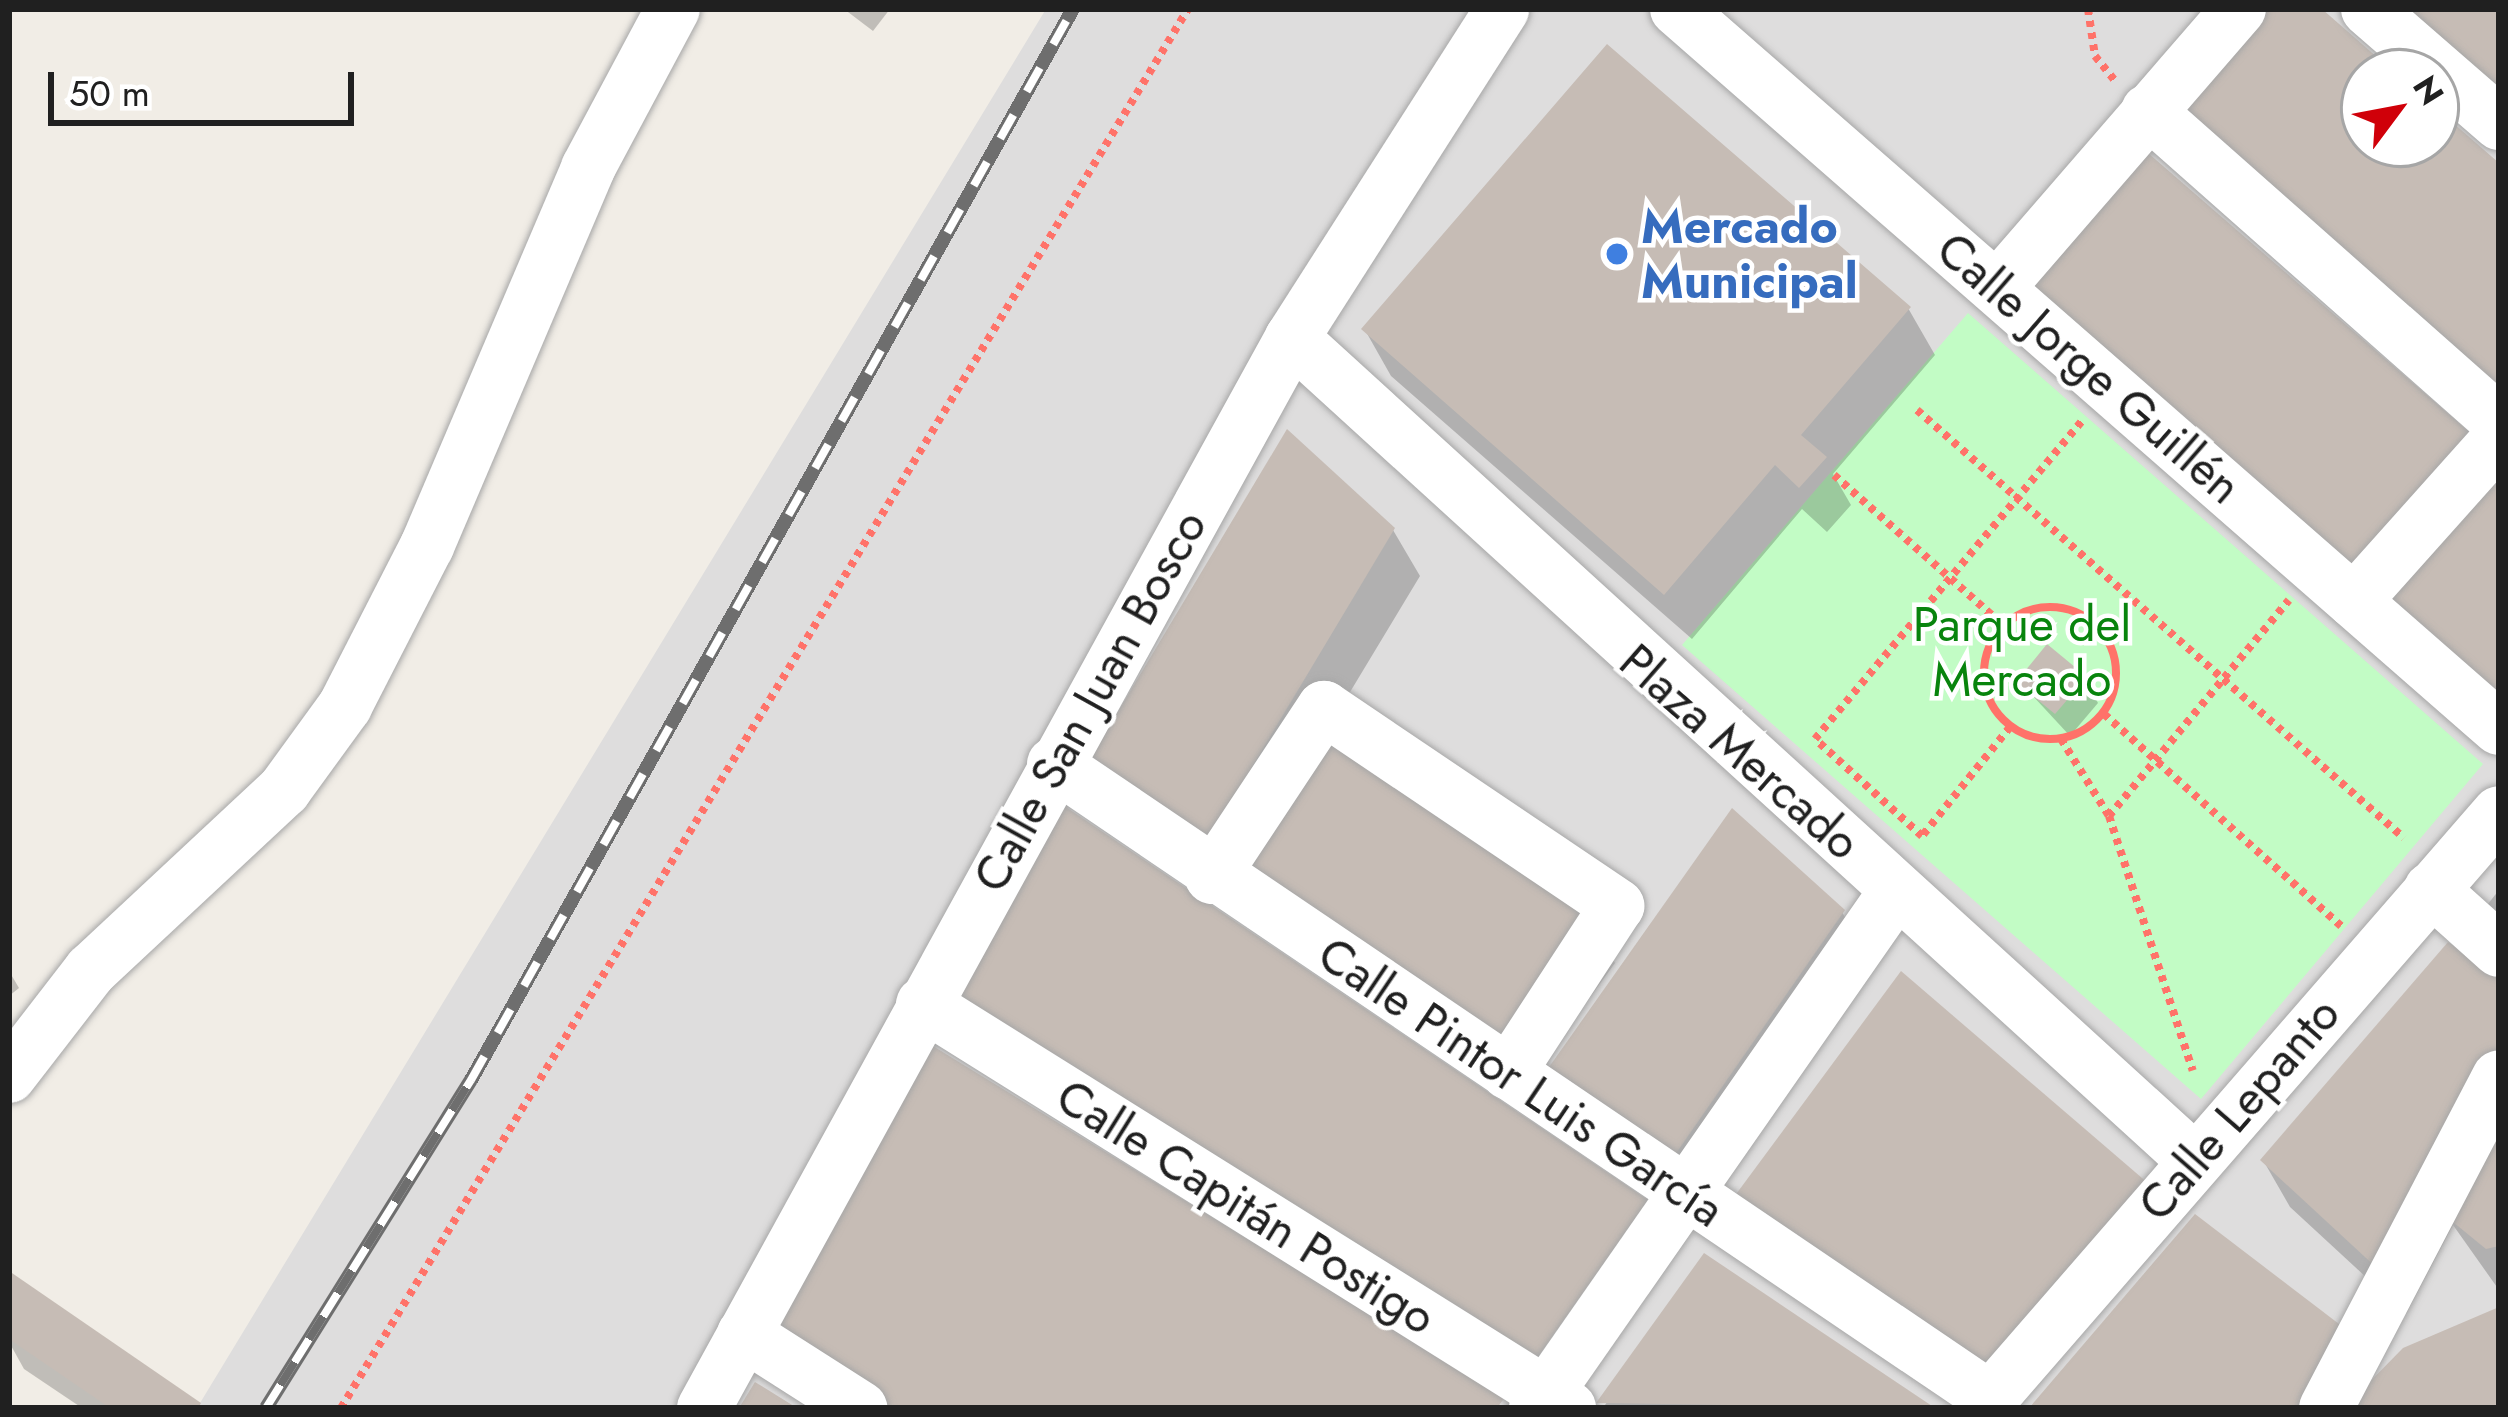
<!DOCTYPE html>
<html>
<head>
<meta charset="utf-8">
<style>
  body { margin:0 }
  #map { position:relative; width:2508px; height:1417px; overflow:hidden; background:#f1ede6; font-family:Jost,sans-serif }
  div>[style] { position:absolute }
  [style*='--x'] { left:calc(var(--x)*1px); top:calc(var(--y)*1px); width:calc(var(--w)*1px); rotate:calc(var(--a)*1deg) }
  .residential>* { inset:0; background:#dedddd }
  .park>* { inset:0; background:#c2fcc5 }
  .shadow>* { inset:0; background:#0003 }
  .building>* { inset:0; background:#c6bcb5 }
  .path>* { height:8px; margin-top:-4px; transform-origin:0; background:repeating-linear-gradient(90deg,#ff7269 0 6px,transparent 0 12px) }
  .path>.ring { margin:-4px; padding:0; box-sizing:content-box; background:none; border:8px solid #ff7269; border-radius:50% }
  .roads { filter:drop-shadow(0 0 3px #a7a7a7) drop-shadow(0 0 3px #a7a7a7) }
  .minor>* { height:54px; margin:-27px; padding:0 27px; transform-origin:27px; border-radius:27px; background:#fff }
  .rail>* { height:14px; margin-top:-7px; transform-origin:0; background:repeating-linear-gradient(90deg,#fff 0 27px,#6e6e6e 0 54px); box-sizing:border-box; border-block:3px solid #6e6e6e }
  .dots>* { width:33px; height:33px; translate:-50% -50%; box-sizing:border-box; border:6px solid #fff; border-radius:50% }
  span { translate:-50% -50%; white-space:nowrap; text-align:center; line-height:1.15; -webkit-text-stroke:9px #fff; paint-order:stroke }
  .shop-label { font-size:48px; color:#366cbe; font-weight:700 }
  .left { translate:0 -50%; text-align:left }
  .street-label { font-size:48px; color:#202020 }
  .park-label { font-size:48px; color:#08840d }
  .frame { position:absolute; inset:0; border:12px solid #202020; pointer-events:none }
  .north { position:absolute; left:2340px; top:48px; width:120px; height:120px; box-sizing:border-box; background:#fff; border:3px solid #a6a6a6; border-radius:50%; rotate:58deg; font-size:33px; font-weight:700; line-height:48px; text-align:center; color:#202020 }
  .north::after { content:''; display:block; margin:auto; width:42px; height:54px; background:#d00009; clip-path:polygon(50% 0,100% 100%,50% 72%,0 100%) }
  .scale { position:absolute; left:48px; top:72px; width:306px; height:54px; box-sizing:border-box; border:6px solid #202020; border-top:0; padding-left:15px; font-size:36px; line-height:42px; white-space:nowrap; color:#202020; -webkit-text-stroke:9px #fff; paint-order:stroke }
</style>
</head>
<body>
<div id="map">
  <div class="residential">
    <i style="clip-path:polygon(evenodd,1046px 9px,2499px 9px,2499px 1408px,197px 1408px,1046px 9px,2364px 72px,2436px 72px,2436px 144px,2364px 144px,2364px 72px)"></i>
  </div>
  <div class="park">
    <i style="clip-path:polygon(1968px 313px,2483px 764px,2201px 1099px,1682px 645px)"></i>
  </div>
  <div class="shadow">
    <i style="clip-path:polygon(844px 9px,890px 9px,873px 31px)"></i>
    <i style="clip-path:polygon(1908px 308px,1935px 355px,1833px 474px,1851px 505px,1827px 532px,1802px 509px,1692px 639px,1391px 376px,1365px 330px)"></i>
    <i style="clip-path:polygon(1393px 530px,1420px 576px,1256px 848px,1589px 916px,1615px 963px,1524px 1088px,1114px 816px)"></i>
    <i style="clip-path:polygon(2084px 679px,2098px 703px,2070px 736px,2020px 682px)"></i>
    <i style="clip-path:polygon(2499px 890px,2499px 935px,2484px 909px)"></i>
    <i style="clip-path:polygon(1842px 912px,1869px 959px,1697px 1206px,1572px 1123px)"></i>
    <i style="clip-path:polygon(9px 971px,19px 988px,9px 996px)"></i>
    <i style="clip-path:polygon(2499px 981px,2499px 1290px,2453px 1225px,2406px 1314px,2290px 1207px,2263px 1160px)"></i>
    <i style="clip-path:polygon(1705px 1257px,1929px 1408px,1603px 1408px)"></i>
    <i style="clip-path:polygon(9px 1274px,199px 1405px,200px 1408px,82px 1408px,24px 1369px,9px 1342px)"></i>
  </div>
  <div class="building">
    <i style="clip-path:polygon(2263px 9px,2322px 9px,2394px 72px,2364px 72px,2364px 144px,2436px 144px,2436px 108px,2499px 163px,2499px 397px,2171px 114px)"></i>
    <i style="clip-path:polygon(2390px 9px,2499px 9px,2499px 104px)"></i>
    <i style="clip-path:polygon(1607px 44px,1911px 307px,1801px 435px,1827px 457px,1799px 488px,1775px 465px,1664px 595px,1361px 329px)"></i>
    <i style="clip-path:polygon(2140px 146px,2474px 436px,2353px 573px,2021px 277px)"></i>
    <i style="clip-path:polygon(1287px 429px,1395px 528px,1201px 852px,1083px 770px)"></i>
    <i style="clip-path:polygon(2499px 469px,2499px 693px,2387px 595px)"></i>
    <i style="clip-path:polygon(2047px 644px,2087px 677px,2055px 714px,2016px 682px)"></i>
    <i style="clip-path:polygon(1334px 736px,1591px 914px,1497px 1044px,1240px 876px)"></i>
    <i style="clip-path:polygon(1060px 803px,1648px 1200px,1533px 1364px,948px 1002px)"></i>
    <i style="clip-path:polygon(1732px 808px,1845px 910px,1670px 1162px,1542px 1077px)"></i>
    <i style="clip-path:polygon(2448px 942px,2499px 977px,2499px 1043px,2379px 1270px,2260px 1160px)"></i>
    <i style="clip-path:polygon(1901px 971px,2149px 1184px,1980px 1370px,1731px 1201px)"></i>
    <i style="clip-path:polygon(928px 1043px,1505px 1397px,1497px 1408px,893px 1408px,768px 1331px)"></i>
    <i style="clip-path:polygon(2499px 1107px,2499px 1246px,2486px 1249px,2442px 1213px)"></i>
    <i style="clip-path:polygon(2195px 1214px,2343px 1327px,2299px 1408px,2029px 1408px)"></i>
    <i style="clip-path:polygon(1704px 1253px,1935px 1408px,1596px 1403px)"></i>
    <i style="clip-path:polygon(9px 1271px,201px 1403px,198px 1408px,110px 1408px,9px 1339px)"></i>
    <i style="clip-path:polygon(2499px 1307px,2499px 1408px,2344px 1408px,2403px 1348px)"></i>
    <i style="clip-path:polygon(755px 1382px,797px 1408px,739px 1408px)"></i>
  </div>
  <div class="path">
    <i style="--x:2088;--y:9;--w:48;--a:81.5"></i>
    <i style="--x:2095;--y:56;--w:33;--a:51"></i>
    <i style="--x:1917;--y:410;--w:648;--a:41.31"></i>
    <i style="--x:1834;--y:475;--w:226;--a:41.6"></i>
    <i class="ring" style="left:1984px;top:607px;width:124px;height:124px"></i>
    <i style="--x:2104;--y:714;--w:318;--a:41.8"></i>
    <i style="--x:2010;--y:727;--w:140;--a:128.9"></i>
    <i style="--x:1922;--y:836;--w:144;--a:-137.8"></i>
    <i style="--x:1815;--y:739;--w:417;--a:-50"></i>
    <i style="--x:2061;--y:739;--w:91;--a:58.1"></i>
    <i style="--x:2109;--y:816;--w:281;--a:-50.2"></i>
    <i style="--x:2109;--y:816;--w:268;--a:71.8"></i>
    <i style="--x:341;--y:1408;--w:1635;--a:-58.81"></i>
  </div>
  <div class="roads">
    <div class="minor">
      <i style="--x:1677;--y:9;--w:1092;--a:41.18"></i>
      <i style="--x:2368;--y:9;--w:174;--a:41"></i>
      <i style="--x:2148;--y:111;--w:469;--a:41.5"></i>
      <i style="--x:1998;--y:287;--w:368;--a:-49.1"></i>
      <i style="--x:1292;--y:338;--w:1220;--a:42.34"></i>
      <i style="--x:2354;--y:601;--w:217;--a:-48.2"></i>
      <i style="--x:1054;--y:764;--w:1131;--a:34.11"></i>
      <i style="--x:1212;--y:877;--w:203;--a:-56.5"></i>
      <i style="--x:1324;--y:708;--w:354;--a:34"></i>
      <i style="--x:1617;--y:906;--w:199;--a:123.1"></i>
      <i style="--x:2431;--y:889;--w:91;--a:41.9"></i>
      <i style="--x:923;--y:1004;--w:762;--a:32.02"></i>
      <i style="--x:9;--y:1076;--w:134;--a:-52.3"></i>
      <i style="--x:91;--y:970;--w:264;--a:-43"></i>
      <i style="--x:284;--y:790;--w:104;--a:-54"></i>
      <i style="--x:345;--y:706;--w:180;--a:-62.9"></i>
      <i style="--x:427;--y:546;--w:411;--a:-66.9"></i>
      <i style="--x:588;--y:168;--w:180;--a:-61.9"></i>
      <i style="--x:744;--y:1334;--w:138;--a:32.5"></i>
      <i style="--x:704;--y:1408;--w:1221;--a:-61.21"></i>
      <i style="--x:1292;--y:338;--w:390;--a:-57.4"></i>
      <i style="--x:1536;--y:1408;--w:631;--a:-55.13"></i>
      <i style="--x:1982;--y:1408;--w:788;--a:-49.01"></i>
      <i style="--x:2326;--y:1408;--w:373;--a:-62.4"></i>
    </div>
  </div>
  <div class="rail">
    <i style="--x:266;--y:1408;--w:387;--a:-58"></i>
    <i style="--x:471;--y:1080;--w:1229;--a:-60.66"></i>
  </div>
  <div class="dots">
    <i style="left:1617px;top:254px;background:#3f7fe0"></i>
  </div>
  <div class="shop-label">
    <span class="left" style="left:1641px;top:254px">Mercado<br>Municipal</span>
  </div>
  <div class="street-label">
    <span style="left:2089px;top:368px;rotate:41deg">Calle Jorge Guillén</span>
    <span style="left:1090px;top:701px;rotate:-61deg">Calle San Juan Bosco</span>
    <span style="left:1740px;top:752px;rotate:41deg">Plaza Mercado</span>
    <span style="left:1521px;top:1082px;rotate:34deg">Calle Pintor Luis García</span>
    <span style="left:2239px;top:1109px;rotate:-49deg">Calle Lepanto</span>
    <span style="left:1246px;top:1207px;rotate:32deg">Calle Capitán Postigo</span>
  </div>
  <div class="park-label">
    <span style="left:2022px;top:652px">Parque del<br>Mercado</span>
  </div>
  <div class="frame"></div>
  <div class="north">N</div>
  <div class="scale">50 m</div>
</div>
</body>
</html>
